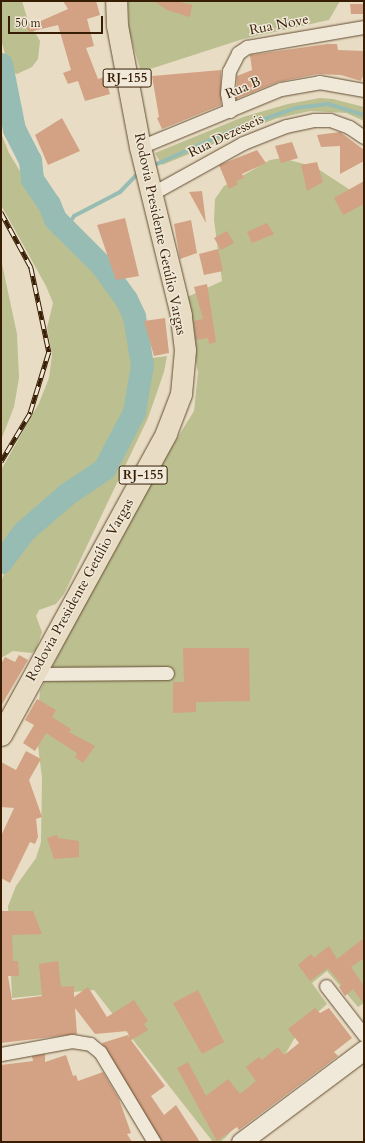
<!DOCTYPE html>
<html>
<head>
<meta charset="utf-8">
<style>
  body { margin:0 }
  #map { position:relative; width:365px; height:1143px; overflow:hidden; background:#e8ddc4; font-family:Cardo,serif }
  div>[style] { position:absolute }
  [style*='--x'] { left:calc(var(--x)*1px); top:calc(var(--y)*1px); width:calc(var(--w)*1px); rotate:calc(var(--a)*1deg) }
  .green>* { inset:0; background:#bcbf90 }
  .stream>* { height:4px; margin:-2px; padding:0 2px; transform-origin:2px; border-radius:2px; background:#97bcb3 }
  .river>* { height:23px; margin:-11.5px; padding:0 11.5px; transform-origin:11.5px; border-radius:11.5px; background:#97bcb3 }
  .building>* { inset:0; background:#d3a183 }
  .roads { filter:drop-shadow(0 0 1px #634d33) drop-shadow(0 0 1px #634d33) }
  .street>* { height:13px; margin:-6.5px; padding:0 6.5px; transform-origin:6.5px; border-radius:6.5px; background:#f0e9d9 }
  .secondary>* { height:19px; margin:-9.5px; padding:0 9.5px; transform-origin:9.5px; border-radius:9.5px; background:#f0e9d9 }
  .primary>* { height:21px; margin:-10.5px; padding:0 10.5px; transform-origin:10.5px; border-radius:10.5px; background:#e8ddc4 }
  .rail>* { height:4.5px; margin-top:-2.25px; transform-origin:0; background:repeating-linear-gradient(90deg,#f0e9d9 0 9px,#371d03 0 18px); box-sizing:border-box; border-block:1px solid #371d03 }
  span { translate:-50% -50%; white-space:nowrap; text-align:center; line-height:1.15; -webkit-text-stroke:3px #f0e9d9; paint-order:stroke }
  .shield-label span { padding:1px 3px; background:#f0e9d9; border:1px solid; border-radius:3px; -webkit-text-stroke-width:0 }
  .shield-label { font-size:13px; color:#371d03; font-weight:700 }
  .street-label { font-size:14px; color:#371d03 }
  .frame { position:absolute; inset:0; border:2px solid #371d03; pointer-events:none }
  .scale { position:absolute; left:8px; top:16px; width:95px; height:18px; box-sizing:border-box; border:2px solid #371d03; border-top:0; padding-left:5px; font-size:12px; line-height:14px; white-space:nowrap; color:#371d03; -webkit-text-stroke:3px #f0e9d9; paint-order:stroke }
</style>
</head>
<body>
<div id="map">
  <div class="green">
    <i style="clip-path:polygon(1px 1px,22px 1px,28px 21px,40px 41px,38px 59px,32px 67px,17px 74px,12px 72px,8px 65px,1px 39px)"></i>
    <i style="clip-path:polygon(128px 1px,340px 1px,329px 20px,243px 39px,141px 72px,129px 31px)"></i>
    <i style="clip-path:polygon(320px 98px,333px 99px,364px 107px,364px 121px,346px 113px,310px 111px,275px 119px,162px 165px,155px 153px,243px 117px,288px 104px)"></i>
    <i style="clip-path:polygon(1px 133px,9px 153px,29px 186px,121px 307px,133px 334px,134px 351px,126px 408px,108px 454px,88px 472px,47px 498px,12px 531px,1px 547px,1px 470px,39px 403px,49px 378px,52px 355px,47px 328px,53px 303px,46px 286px,1px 205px)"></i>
    <i style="clip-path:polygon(282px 158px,315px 167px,364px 199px,364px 1003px,358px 1007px,327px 971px,312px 983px,327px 1004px,307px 1022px,294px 1039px,274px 1074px,242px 1119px,225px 1138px,220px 1142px,213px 1142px,94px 990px,12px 998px,8px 906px,16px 886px,36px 858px,41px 842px,42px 778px,36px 730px,40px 691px,83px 606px,161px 464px,194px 411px,198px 372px,183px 299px,222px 281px,214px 220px,215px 199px,224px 186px,270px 160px)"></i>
    <i style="clip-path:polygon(1px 259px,17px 334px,19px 378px,14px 407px,1px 440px)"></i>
    <i style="clip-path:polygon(143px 324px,152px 358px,167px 356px,164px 372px,148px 418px,64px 594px,56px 604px,39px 610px,36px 616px,42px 632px,36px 650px,32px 653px,13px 651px,1px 658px,1px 582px,8px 562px,40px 528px,113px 468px,132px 435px,146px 395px,147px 360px)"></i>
  </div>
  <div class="stream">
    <i style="--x:150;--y:167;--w:91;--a:-24"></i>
    <i style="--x:233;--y:130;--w:67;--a:-19.2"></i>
    <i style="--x:296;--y:108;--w:32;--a:-7"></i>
    <i style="--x:328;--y:104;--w:38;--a:17"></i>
    <i style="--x:65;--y:230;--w:17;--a:-57"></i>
    <i style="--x:74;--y:216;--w:52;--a:-27.6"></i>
    <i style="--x:120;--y:192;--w:29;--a:-46"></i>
  </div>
  <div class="river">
    <i style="--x:1;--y:64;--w:66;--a:78.7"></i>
    <i style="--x:14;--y:129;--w:35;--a:63"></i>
    <i style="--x:30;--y:160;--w:19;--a:84"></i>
    <i style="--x:32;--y:179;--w:30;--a:56"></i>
    <i style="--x:49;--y:204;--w:16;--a:68"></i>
    <i style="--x:55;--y:219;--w:66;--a:45"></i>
    <i style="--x:102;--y:266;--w:41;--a:54"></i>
    <i style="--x:126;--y:299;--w:19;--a:65"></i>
    <i style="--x:134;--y:316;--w:50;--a:80.7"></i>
    <i style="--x:142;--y:365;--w:48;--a:99.7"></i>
    <i style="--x:134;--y:412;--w:64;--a:117.8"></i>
    <i style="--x:104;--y:469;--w:43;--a:146.3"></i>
    <i style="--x:68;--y:493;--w:58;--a:139.2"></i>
    <i style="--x:24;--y:531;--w:39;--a:127"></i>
  </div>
  <div class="building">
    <i style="clip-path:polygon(63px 1px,96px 1px,100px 15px,87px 19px,94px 46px,86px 48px,98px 79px,105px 77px,110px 94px,85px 101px,78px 81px,68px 84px,63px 73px,71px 70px,58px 25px,29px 32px,27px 27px,68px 9px)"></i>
    <i style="clip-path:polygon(154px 1px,175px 1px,192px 5px,190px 17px,167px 10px)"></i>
    <i style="clip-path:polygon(350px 4px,364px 4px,364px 14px,351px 14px)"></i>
    <i style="clip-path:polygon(327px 44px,337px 44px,338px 50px,364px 51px,364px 74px,361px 81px,341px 75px,318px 74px,278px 82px,236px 99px,237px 76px,252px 70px,250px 55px)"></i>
    <i style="clip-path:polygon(221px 70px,221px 105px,162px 129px,157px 118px,159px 117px,152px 76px)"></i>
    <i style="clip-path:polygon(62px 118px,80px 151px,48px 165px,35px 135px)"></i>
    <i style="clip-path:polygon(340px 132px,364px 150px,364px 161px,340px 174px,340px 146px,321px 147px,317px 135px)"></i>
    <i style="clip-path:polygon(292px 142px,298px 158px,281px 163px,275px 146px)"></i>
    <i style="clip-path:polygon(257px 150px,266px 163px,242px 174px,244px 178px,236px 181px,238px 184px,229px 189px,219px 165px)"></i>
    <i style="clip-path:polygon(317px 162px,323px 182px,307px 191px,301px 165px)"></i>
    <i style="clip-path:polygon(364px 181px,364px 204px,343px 215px,334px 198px)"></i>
    <i style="clip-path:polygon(202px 191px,206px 223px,189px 192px)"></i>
    <i style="clip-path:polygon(125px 218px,139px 276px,116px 280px,97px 225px)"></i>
    <i style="clip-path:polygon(191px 220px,197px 253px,180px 259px,174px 224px)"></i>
    <i style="clip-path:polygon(267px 223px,274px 234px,252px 243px,247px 232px)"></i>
    <i style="clip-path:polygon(227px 231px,234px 243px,221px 250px,214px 238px)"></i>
    <i style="clip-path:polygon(218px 249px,223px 271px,204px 275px,199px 254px)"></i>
    <i style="clip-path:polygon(207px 284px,216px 342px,209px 344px,208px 338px,196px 340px,194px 321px,203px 319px,194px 287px)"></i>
    <i style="clip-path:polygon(165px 318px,169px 353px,154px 356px,144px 321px)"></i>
    <i style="clip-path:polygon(183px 648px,249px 648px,250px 701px,196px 702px,196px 712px,173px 713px,173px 682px,184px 682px)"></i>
    <i style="clip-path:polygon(19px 655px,28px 660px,1px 706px,1px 664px,5px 657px,15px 662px)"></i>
    <i style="clip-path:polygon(37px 699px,56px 710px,52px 717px,71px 729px,69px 732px,95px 746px,83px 763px,75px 757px,77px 753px,46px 733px,35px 751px,23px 743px,34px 725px,25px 720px)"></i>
    <i style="clip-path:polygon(26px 751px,41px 759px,29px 780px,42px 817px,36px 819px,38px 837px,35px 844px,30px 842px,10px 883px,1px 878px,1px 836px,14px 808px,1px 807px,1px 762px,16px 770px)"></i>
    <i style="clip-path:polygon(57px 835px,58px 838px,79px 841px,79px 857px,54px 859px,47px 838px)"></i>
    <i style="clip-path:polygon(1px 911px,33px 911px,42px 934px,12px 935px,13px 961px,18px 961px,19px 976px,8px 976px,12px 1000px,42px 996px,39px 964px,58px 961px,61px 987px,74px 986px,74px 997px,88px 987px,107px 1017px,134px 1000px,148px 1021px,144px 1024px,148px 1030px,131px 1040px,165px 1086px,151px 1096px,164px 1115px,176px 1105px,200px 1142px,162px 1142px,102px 1043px,128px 1035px,129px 1038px,128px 1031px,95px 1034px,75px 1008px,77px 1034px,1px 1043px)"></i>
    <i style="clip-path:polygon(364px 938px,364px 958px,351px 967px,364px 986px,364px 1004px,353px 989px,345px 996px,339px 987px,342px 985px,328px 968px,310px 981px,298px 965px,311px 954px,314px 958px,329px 946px,337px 959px)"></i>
    <i style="clip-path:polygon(198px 990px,224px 1042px,202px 1054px,173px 1003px)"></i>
    <i style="clip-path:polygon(315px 1008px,320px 1013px,329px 1008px,352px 1038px,334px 1052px,338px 1056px,239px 1130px,237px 1127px,217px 1141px,177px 1068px,188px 1062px,206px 1096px,228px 1079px,240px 1094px,256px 1081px,246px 1067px,259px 1057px,262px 1060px,278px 1047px,284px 1055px,299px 1043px,288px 1029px)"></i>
    <i style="clip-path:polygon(45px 1054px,45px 1062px,66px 1055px,73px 1076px,76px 1075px,78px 1081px,103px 1072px,119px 1099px,131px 1133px,127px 1134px,132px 1142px,1px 1142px,1px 1065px,33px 1061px,32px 1056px)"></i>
  </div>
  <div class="roads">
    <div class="street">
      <i style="--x:230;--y:111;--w:18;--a:-99"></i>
      <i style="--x:227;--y:93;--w:22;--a:-85"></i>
      <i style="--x:229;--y:71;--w:20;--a:-63"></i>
      <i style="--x:238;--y:53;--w:11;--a:-34"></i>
      <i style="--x:247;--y:47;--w:119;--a:-9.7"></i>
      <i style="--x:140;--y:147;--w:152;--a:-22.4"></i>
      <i style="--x:281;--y:89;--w:39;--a:-10"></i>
      <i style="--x:319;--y:82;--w:46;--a:10.1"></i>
      <i style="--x:151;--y:194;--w:105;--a:-29"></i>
      <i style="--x:243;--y:143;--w:46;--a:-21.6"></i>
      <i style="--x:286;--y:126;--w:29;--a:-12"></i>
      <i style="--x:314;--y:120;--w:16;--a:0"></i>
      <i style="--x:330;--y:120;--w:20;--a:20"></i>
      <i style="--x:349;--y:127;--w:18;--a:34"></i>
      <i style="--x:34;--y:674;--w:133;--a:-0.4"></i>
      <i style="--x:326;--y:986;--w:62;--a:52.2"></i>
      <i style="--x:1;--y:1054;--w:72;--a:-10.4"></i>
      <i style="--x:72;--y:1041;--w:18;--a:9"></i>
      <i style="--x:90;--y:1044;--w:13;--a:39"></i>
      <i style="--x:100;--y:1052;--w:105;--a:59"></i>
    </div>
    <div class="secondary">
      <i style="--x:241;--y:1142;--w:154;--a:-36.8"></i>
    </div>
    <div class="primary">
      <i style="--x:1;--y:735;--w:344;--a:-61.3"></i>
      <i style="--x:166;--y:433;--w:42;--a:-69"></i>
      <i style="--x:181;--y:394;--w:44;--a:-84.8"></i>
      <i style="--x:185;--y:350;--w:35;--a:-97"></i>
      <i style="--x:181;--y:315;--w:173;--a:-103.7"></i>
      <i style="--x:140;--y:147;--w:124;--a:-100.7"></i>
      <i style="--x:117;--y:25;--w:24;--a:-92"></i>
    </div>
  </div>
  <div class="rail">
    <i style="--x:1;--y:212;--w:63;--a:61.4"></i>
    <i style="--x:31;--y:267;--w:87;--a:78"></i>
    <i style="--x:49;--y:352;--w:65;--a:107"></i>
    <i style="--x:30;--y:414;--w:56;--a:121.1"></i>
  </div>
  <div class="shield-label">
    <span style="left:127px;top:78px">RJ-155</span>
    <span style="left:143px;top:475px">RJ-155</span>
  </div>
  <div class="street-label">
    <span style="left:279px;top:25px;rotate:-11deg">Rua Nove</span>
    <span style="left:243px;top:88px;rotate:-23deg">Rua B</span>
    <span style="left:226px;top:136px;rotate:-26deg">Rua Dezesseis</span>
    <span style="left:160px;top:234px;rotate:78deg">Rodovia Presidente Getúlio Vargas</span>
    <span style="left:80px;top:590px;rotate:-61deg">Rodovia Presidente Getúlio Vargas</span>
  </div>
  <div class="frame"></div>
  <div class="scale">50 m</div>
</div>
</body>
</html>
